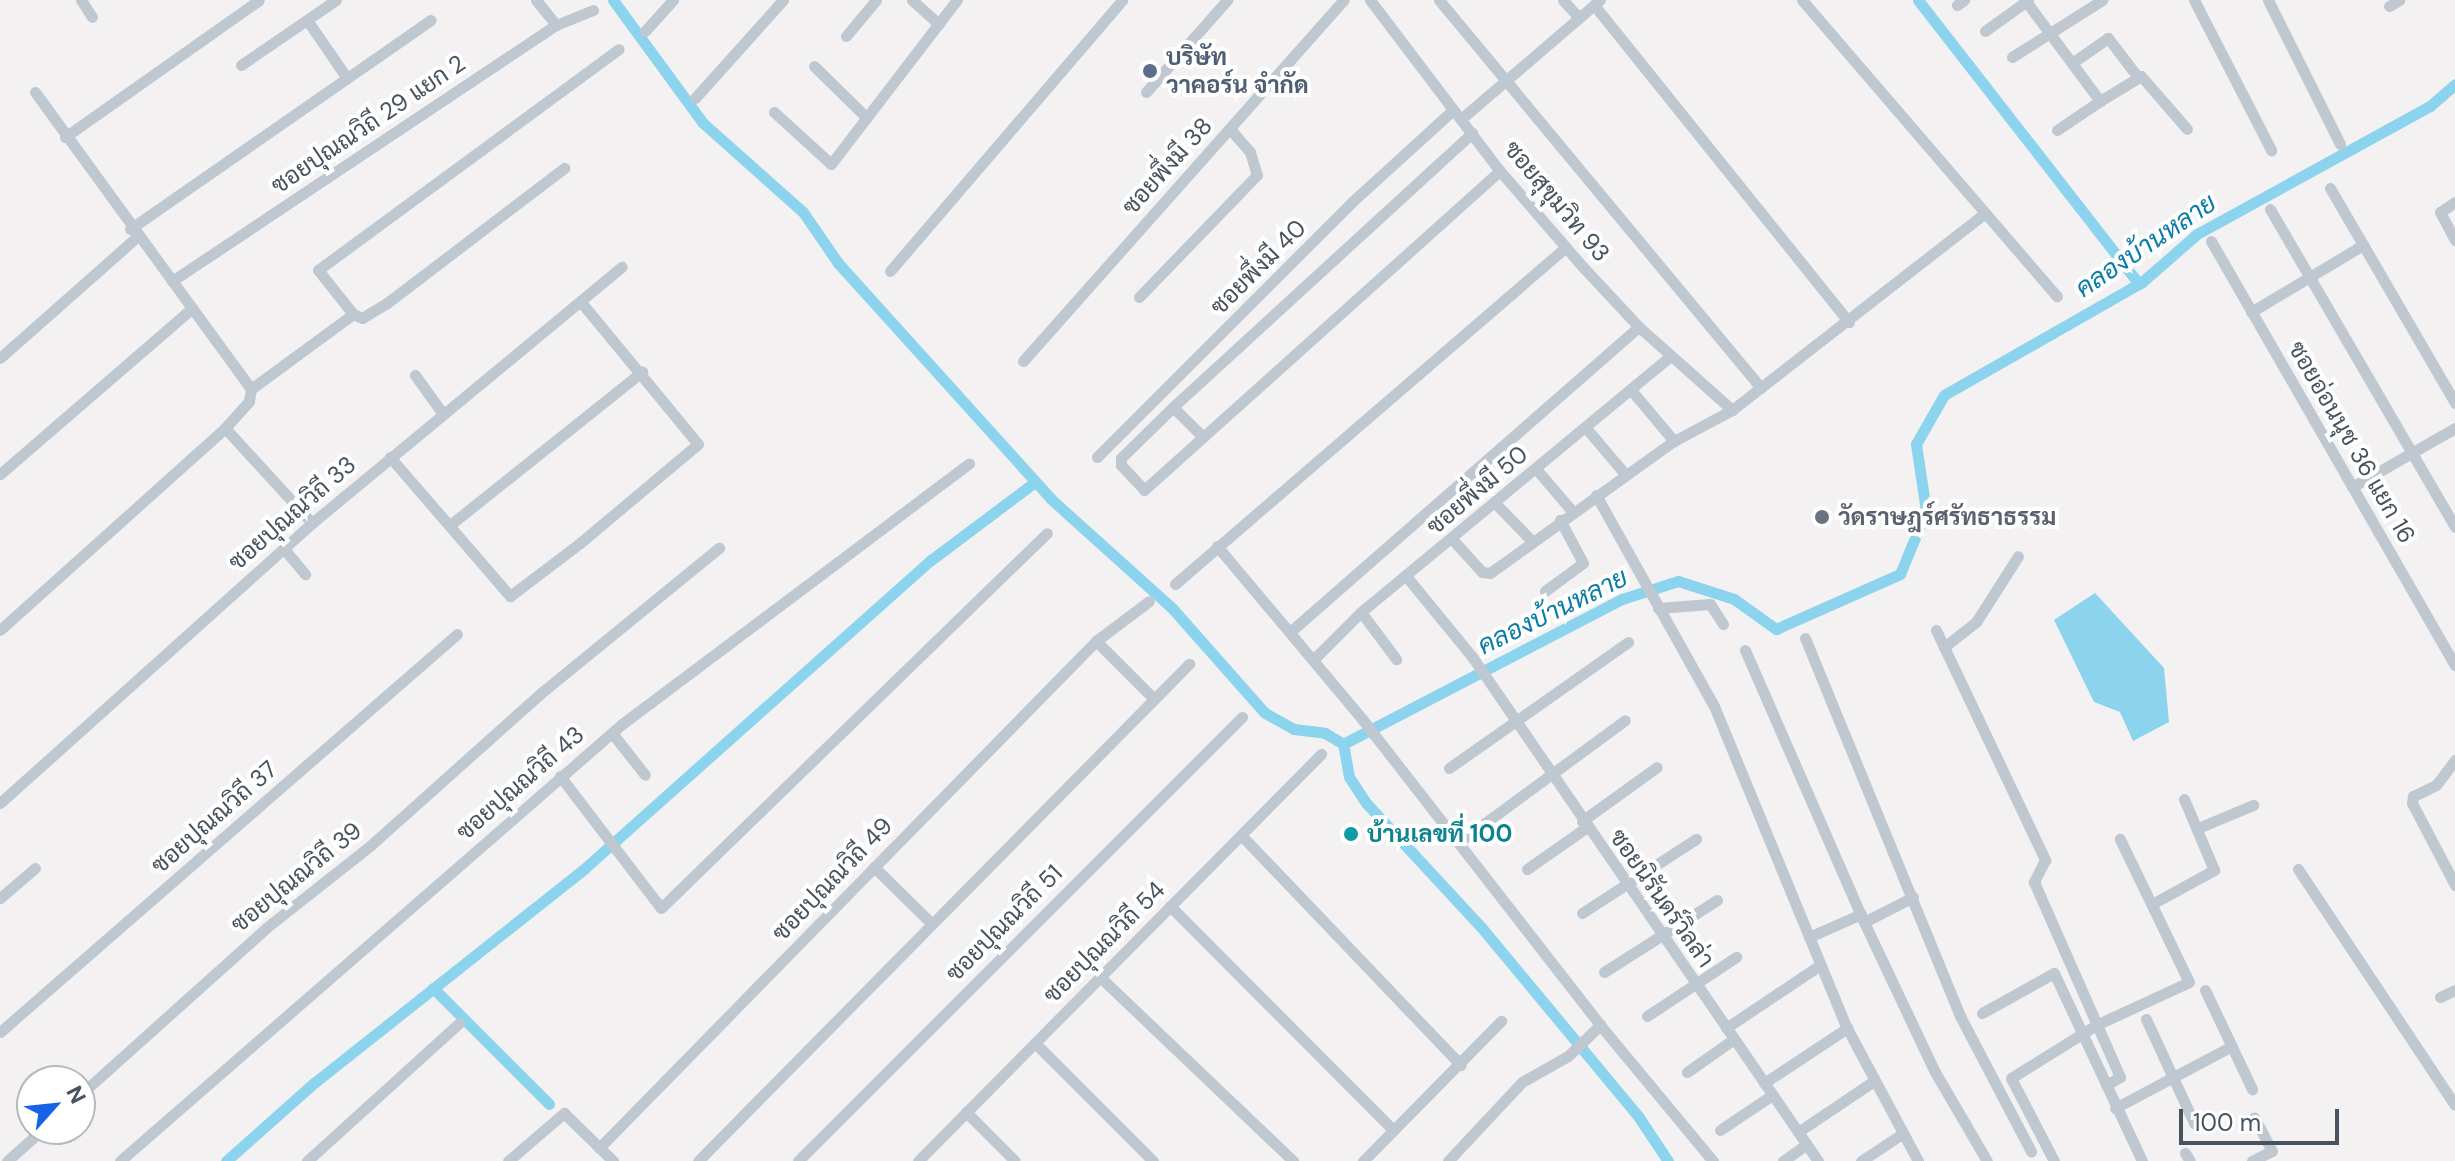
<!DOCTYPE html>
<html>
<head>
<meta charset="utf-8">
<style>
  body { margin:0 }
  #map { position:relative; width:2455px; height:1161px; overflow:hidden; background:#f3f1f1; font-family:"DM Sans",Sarabun,sans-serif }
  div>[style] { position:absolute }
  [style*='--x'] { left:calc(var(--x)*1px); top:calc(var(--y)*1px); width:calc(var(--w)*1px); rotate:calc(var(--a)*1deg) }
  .water>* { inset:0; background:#8cd3ee }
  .canal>* { height:11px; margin:-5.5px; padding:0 5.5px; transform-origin:5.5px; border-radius:5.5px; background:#8cd3ee }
  .minor>* { height:11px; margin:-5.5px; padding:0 5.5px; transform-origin:5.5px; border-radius:5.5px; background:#bfc7d0 }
  .dots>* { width:22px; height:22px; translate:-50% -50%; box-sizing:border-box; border:4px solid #fff; border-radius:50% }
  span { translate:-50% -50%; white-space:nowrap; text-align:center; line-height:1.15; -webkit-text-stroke:8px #fff; paint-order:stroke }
  .service-label { font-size:24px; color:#4e5e75; font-weight:700 }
  .left { translate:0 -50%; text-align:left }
  .street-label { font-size:24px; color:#48535f }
  .worship-label { font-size:24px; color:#5b616d; font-weight:700 }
  .culture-label { font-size:24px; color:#0d838f; font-weight:700 }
  .water-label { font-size:26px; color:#0a7ca8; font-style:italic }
  .north { position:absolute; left:16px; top:1065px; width:80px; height:80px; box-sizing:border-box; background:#fff; border:2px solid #b6babf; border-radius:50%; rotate:63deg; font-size:22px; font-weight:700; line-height:32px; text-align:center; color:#48535f }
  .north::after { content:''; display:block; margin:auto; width:28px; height:36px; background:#1663e8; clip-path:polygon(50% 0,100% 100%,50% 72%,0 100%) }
  .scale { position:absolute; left:2179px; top:1109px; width:160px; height:36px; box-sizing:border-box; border:4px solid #48535f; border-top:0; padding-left:10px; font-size:24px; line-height:28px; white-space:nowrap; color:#48535f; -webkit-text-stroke:6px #fff; paint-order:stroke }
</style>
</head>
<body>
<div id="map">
  <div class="water">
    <i style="clip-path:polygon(2095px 593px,2164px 668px,2169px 722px,2133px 741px,2120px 712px,2094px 702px,2054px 620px)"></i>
  </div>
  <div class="canal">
    <i style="--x:613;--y:0;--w:152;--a:53.8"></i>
    <i style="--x:703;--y:123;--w:134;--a:41.7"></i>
    <i style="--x:803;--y:212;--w:62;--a:55.5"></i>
    <i style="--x:838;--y:263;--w:318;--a:47.9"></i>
    <i style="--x:1051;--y:499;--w:163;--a:42"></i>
    <i style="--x:1172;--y:608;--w:140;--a:48.5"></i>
    <i style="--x:1265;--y:713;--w:33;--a:29"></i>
    <i style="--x:1294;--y:729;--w:31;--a:7"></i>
    <i style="--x:1325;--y:733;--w:21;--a:31"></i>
    <i style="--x:1918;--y:0;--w:360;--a:52.1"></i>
    <i style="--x:433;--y:988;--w:164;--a:45"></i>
    <i style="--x:226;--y:1161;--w:118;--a:-41.6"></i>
    <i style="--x:314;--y:1083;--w:346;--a:-38.4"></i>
    <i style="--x:585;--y:868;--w:463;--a:-41.7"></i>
    <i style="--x:931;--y:560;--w:130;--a:-36.9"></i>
    <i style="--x:1668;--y:1161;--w:54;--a:-123.7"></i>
    <i style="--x:1638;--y:1116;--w:246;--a:-129.7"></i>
    <i style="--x:1481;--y:927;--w:169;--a:-132.8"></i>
    <i style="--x:1366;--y:803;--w:31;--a:-123"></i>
    <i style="--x:1349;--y:777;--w:34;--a:-100"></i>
    <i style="--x:1343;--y:744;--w:314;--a:-27.5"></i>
    <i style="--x:1622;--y:599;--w:59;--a:-17.8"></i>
    <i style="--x:1678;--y:581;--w:59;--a:17.8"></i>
    <i style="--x:1734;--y:599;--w:52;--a:35.5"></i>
    <i style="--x:1776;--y:629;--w:136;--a:-23.9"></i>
    <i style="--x:1900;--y:574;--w:68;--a:-67.6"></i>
    <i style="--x:1926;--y:511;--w:68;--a:-98.5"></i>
    <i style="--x:1916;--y:444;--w:56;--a:-60.3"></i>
    <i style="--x:1944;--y:395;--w:228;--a:-29.7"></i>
    <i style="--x:2142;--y:282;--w:73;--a:-41.1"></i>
    <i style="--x:2197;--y:234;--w:266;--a:-28.8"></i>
    <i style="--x:2430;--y:106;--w:33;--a:-41"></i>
  </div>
  <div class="minor">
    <i style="--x:81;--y:0;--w:20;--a:57"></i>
    <i style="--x:536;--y:0;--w:32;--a:51"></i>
    <i style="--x:912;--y:0;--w:36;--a:42"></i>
    <i style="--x:1370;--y:0;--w:215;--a:52.8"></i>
    <i style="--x:1500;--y:171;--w:127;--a:49.2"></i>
    <i style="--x:1583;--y:267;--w:82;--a:47"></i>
    <i style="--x:1639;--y:327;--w:125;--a:41.7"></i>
    <i style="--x:1439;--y:0;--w:504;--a:50.31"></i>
    <i style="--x:1563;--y:0;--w:24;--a:48"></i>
    <i style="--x:1802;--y:0;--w:391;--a:49.3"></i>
    <i style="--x:2025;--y:0;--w:126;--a:53.4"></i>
    <i style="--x:2100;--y:101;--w:48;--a:-31.4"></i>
    <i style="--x:2141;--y:76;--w:70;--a:49"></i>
    <i style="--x:2194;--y:0;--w:169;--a:62.8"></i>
    <i style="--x:2268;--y:0;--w:161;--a:63.4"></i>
    <i style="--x:1594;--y:5;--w:407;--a:51.2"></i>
    <i style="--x:1957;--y:5;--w:9;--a:-36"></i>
    <i style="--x:2389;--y:6;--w:12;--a:-31"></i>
    <i style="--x:307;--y:20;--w:70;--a:55.4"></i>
    <i style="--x:645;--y:31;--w:42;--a:-47.9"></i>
    <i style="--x:1985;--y:31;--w:53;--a:-35.8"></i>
    <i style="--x:846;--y:36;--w:47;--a:-50.2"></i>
    <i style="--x:2012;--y:57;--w:107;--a:-32.3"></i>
    <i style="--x:2072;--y:63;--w:44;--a:-34.8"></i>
    <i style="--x:2108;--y:38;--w:48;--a:52.7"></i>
    <i style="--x:241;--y:65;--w:115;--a:-34.4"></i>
    <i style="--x:814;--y:66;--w:74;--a:44.5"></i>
    <i style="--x:1146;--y:92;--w:123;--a:-48.6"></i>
    <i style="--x:695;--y:98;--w:132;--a:-48.1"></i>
    <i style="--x:774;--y:112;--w:77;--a:42.4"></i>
    <i style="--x:831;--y:164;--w:207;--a:-52.5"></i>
    <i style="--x:1461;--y:119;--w:183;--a:-40.6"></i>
    <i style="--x:2057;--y:130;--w:52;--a:-34"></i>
    <i style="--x:65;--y:137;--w:237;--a:-35.2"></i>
    <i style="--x:2330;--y:188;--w:249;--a:59.8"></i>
    <i style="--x:2455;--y:202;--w:18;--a:146"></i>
    <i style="--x:2440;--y:212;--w:32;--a:62"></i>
    <i style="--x:2270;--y:209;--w:368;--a:59.8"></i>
    <i style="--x:130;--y:229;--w:366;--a:-34.8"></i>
    <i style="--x:2211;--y:241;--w:489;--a:60.1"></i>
    <i style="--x:890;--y:271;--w:357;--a:-49.4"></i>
    <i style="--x:172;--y:281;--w:462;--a:-33.7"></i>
    <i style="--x:556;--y:25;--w:40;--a:-22"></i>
    <i style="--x:1139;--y:297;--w:170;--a:-46"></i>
    <i style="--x:1257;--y:175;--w:24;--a:-107"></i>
    <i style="--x:1250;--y:152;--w:30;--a:-131"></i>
    <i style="--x:192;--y:308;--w:100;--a:53.9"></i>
    <i style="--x:2251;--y:312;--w:131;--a:-30.9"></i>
    <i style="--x:353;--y:314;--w:10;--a:24"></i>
    <i style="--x:362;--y:318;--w:29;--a:-31"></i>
    <i style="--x:387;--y:303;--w:223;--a:-37.3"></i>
    <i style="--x:0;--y:358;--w:183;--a:-41.5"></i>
    <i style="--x:1023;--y:361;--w:483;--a:-48.4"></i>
    <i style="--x:415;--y:375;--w:48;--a:54.3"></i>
    <i style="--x:1631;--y:390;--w:67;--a:49.9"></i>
    <i style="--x:1173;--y:407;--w:73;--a:135.6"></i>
    <i style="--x:1121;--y:458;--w:7;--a:90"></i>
    <i style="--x:1121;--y:465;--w:34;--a:47"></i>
    <i style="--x:1144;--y:490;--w:478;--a:-41.9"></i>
    <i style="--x:225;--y:428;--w:129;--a:47.5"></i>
    <i style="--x:1586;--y:428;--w:60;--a:49.7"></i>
    <i style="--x:1203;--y:437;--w:42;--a:-135"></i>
    <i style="--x:1173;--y:407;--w:406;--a:-42.5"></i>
    <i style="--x:390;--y:457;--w:184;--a:49.2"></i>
    <i style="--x:510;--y:596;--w:88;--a:-37.1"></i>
    <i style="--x:580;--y:543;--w:154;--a:-40"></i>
    <i style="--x:698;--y:444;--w:185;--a:-129.5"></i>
    <i style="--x:1097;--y:457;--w:362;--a:-45"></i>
    <i style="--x:1353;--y:201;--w:135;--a:-42.3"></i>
    <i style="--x:1537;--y:470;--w:54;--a:49.5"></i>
    <i style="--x:0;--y:474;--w:254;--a:-40.8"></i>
    <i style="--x:192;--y:308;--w:267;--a:-126"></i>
    <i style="--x:2352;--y:487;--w:119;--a:-29.8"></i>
    <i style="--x:1596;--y:495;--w:242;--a:60.8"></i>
    <i style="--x:1714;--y:706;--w:348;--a:67.6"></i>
    <i style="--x:1847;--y:1028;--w:151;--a:61.9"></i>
    <i style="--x:1496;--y:504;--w:50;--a:45.8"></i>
    <i style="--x:450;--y:525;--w:246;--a:-38.6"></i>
    <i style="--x:1453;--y:540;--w:43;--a:47.8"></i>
    <i style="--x:1482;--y:572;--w:8;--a:7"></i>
    <i style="--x:1490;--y:573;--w:226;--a:-35.7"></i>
    <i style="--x:1674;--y:441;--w:66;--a:-28.1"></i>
    <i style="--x:1732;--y:410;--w:319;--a:-37.9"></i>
    <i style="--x:1217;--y:546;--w:226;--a:50"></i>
    <i style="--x:1362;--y:719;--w:388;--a:52.1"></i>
    <i style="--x:1600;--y:1025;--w:177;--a:50.3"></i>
    <i style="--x:284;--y:549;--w:33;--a:50"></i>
    <i style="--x:1406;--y:576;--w:106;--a:50.7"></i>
    <i style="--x:1473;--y:658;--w:610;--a:55.55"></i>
    <i style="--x:1175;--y:584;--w:516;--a:-40.76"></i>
    <i style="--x:1545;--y:591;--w:47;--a:-36.4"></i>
    <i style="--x:1583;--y:563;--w:49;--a:-118.1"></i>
    <i style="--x:1658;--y:608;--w:52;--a:-4.4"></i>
    <i style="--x:1710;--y:604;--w:24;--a:57"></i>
    <i style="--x:1361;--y:612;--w:59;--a:53.3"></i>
    <i style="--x:0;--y:630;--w:302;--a:-41.9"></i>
    <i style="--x:225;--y:428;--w:36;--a:-48"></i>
    <i style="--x:249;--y:401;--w:12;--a:-81"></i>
    <i style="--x:251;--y:389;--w:127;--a:-36.3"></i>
    <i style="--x:353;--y:314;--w:56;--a:-128.5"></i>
    <i style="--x:318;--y:270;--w:373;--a:-36.3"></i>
    <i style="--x:1936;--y:630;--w:255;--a:64.6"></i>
    <i style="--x:2045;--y:860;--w:25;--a:117"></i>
    <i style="--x:2034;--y:882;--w:213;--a:66.2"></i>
    <i style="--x:2120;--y:1077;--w:16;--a:150"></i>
    <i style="--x:1290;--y:632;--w:463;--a:-41.2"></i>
    <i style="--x:1805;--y:638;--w:409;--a:67.7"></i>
    <i style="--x:1960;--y:1016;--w:153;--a:62.3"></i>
    <i style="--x:1096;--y:641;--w:82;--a:45"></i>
    <i style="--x:1944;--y:647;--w:41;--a:-38"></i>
    <i style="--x:1976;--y:622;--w:78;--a:-57.5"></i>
    <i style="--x:1745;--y:650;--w:297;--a:66.4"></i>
    <i style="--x:1864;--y:922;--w:166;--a:64.7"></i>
    <i style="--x:1935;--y:1072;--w:103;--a:59.7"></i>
    <i style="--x:1313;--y:660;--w:68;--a:-45"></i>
    <i style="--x:1361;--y:612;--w:402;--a:-39.6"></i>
    <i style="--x:612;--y:733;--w:53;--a:51.8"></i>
    <i style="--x:2455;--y:760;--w:31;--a:127"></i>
    <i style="--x:2436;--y:785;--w:25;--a:154"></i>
    <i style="--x:2413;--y:796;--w:7;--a:98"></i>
    <i style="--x:2412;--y:803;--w:93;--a:62.3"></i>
    <i style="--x:1449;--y:768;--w:219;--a:-35.1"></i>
    <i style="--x:560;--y:776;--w:166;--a:52.6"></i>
    <i style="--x:661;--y:908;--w:538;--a:-44.17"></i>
    <i style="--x:0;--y:803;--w:419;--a:-41.9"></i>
    <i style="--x:312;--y:523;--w:402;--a:-39.6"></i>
    <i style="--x:1582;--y:821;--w:92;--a:-35.8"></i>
    <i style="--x:2198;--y:828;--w:60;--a:-22.7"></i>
    <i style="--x:1241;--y:835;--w:318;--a:46.3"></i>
    <i style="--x:1466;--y:837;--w:197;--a:-36.3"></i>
    <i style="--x:874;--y:867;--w:81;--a:44.5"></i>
    <i style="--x:1527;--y:869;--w:73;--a:-35"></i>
    <i style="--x:2298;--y:869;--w:283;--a:56.4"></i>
    <i style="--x:0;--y:898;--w:46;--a:-40.6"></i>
    <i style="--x:2152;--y:904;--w:71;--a:-28.7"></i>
    <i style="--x:2214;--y:870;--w:77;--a:-112.9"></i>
    <i style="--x:1170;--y:906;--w:316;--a:45.1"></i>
    <i style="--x:1582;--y:913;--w:136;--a:-33"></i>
    <i style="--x:1864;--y:922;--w:55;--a:-27"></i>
    <i style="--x:1809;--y:937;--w:57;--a:-23.9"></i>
    <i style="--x:1604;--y:972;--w:134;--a:-32.5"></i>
    <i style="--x:1100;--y:977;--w:267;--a:43.6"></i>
    <i style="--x:2205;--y:990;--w:110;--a:64.6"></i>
    <i style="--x:2440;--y:997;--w:17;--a:-25"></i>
    <i style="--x:1982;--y:1013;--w:82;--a:-29.1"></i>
    <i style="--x:2054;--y:973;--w:208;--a:64.9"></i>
    <i style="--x:1647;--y:1016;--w:107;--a:-33.5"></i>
    <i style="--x:2146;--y:1019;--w:115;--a:65.2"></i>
    <i style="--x:1726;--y:1028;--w:113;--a:-33.8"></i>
    <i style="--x:0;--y:1032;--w:606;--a:-41.05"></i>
    <i style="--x:1035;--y:1043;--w:167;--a:45"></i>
    <i style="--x:1687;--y:1072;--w:57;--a:-35.1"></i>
    <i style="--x:1764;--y:1083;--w:100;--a:-33.5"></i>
    <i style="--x:80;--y:1095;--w:250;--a:-41.9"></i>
    <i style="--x:266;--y:928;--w:134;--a:-38.3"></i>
    <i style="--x:371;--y:845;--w:228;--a:-41.8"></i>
    <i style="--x:541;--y:693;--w:230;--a:-39.2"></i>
    <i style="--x:2115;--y:1108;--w:132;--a:-27.9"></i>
    <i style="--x:966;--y:1112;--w:69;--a:45"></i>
    <i style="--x:1720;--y:1130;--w:63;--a:-33.9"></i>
    <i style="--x:1798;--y:1132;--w:92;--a:-33.9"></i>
    <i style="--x:599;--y:1148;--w:710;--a:-45.57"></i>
    <i style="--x:1096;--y:641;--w:66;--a:-37"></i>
    <i style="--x:2185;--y:1153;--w:9;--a:58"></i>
    <i style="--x:7;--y:1161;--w:48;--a:-41.6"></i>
    <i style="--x:120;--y:1161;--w:666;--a:-41.04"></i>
    <i style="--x:622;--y:724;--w:434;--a:-36.9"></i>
    <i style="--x:307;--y:1161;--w:205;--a:-42.2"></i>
    <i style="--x:508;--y:1161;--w:74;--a:-40.6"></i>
    <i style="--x:564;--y:1113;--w:69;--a:44.4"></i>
    <i style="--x:698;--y:1161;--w:699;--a:-45.35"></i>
    <i style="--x:798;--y:1161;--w:628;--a:-45"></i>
    <i style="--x:918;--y:1161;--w:573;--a:-45.28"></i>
    <i style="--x:1363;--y:1161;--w:197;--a:-45.4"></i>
    <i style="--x:1448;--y:1161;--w:108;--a:-46.9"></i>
    <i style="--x:1522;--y:1082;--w:53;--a:-29.5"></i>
    <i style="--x:1568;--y:1056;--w:45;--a:-44.1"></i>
    <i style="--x:1783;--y:1161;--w:29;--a:-35"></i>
    <i style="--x:1861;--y:1161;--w:49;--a:-33.4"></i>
    <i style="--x:2054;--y:1161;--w:93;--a:-117.4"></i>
    <i style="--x:2011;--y:1078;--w:100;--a:-31.9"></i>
    <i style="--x:2096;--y:1025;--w:102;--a:-24.8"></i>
    <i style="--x:2189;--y:982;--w:159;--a:-115.8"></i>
    <i style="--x:2252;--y:1161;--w:22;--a:-27"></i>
    <i style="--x:2272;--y:1151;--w:38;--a:-118"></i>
  </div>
  <div class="dots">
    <i style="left:1150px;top:71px;background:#5c6f8a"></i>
    <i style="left:1822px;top:517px;background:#6b7280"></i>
    <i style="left:1351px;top:834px;background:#0f9aa8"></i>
  </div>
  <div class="service-label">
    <span class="left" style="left:1166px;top:71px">บริษัท<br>วาคอร์น จำกัด</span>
  </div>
  <div class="street-label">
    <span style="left:368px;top:124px;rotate:-34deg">ซอยปุณณวิถี 29 แยก 2</span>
    <span style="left:1167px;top:166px;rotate:-48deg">ซอยพึ่งมี 38</span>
    <span style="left:1557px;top:201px;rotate:50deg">ซอยสุขุมวิท 93</span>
    <span style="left:1258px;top:267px;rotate:-45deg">ซอยพึ่งมี 40</span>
    <span style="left:2352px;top:442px;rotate:60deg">ซอยอ่อนนุช 36 แยก 16</span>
    <span style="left:1477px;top:490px;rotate:-40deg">ซอยพึ่งมี 50</span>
    <span style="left:292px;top:513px;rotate:-41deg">ซอยปุณณวิถี 33</span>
    <span style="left:520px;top:783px;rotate:-41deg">ซอยปุณณวิถี 43</span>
    <span style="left:214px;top:817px;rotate:-41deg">ซอยปุณณวิถี 37</span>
    <span style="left:296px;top:877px;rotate:-39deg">ซอยปุณณวิถี 39</span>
    <span style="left:832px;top:879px;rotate:-46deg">ซอยปุณณวิถี 49</span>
    <span style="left:1662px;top:898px;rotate:55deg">ซอยนิรันดร์วิลล่า</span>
    <span style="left:1004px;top:923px;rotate:-45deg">ซอยปุณณวิถี 51</span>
    <span style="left:1104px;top:942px;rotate:-45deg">ซอยปุณณวิถี 54</span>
  </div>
  <div class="worship-label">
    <span class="left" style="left:1838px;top:517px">วัดราษฎร์ศรัทธาธรรม</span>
  </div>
  <div class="culture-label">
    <span class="left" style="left:1367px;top:834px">บ้านเลขที่ 100</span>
  </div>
  <div class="water-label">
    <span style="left:2146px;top:246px;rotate:-34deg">คลองบ้านหลาย</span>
    <span style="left:1553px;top:612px;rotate:-26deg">คลองบ้านหลาย</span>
  </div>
  <div class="north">N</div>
  <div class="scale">100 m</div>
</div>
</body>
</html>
